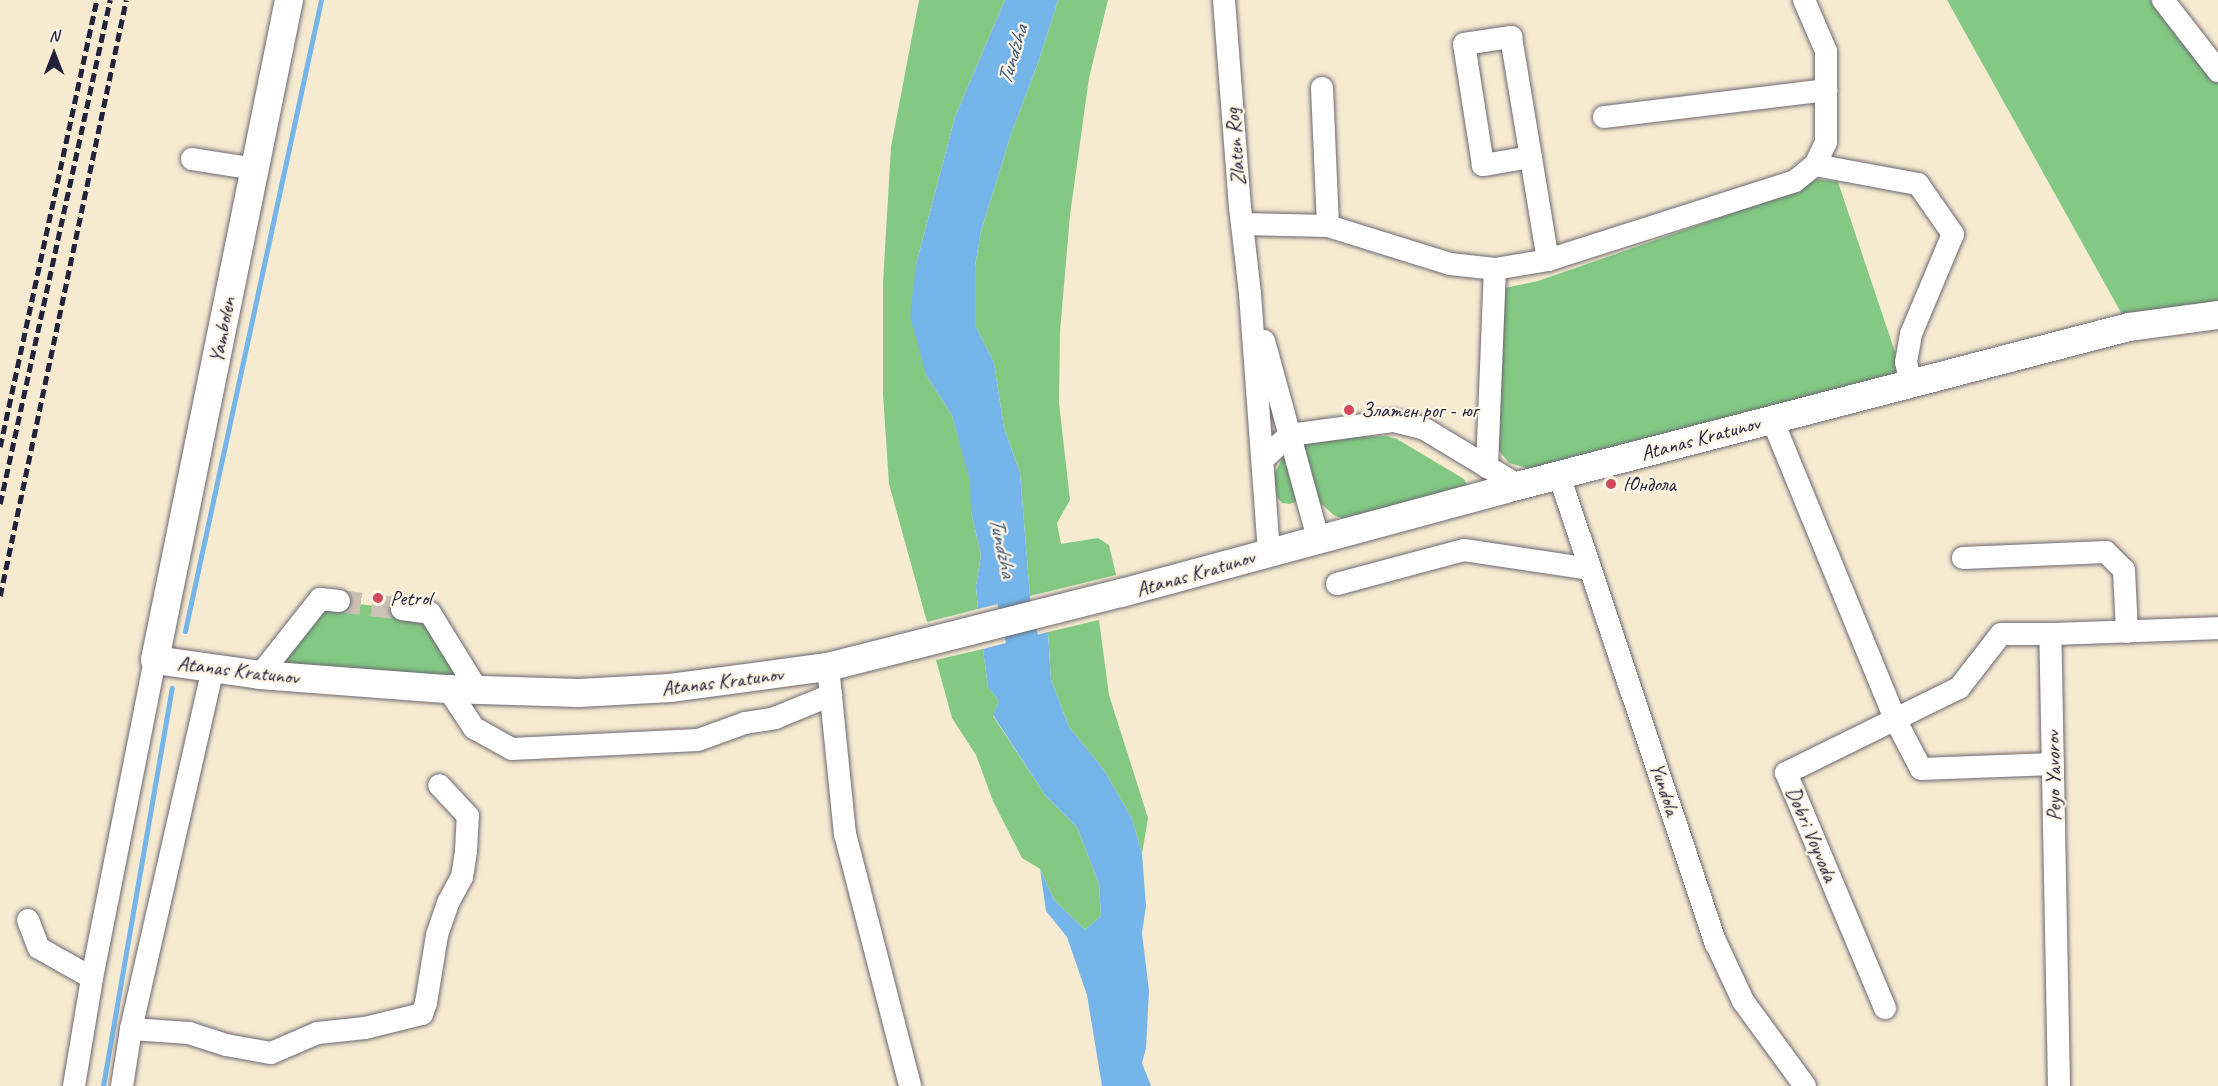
<!DOCTYPE html>
<html>
<head>
<meta charset="utf-8">
<style>
  body { margin:0 }
  #map { position:relative; width:2218px; height:1086px; overflow:hidden; background:#f6ead1; font-family:Caveat,sans-serif }
  div>[style] { position:absolute }
  [style*='--x'] { left:calc(var(--x)*1px); top:calc(var(--y)*1px); width:calc(var(--w)*1px); rotate:calc(var(--a)*1deg) }
  .green>* { inset:0; background:#83c984 }
  .water>* { inset:0; background:#75b5e9 }
  .stream>* { height:5px; margin:-2.5px; padding:0 2.5px; transform-origin:2.5px; border-radius:2.5px; background:#75b5e9 }
  .river>* { height:33px; margin:-16.5px; padding:0 16.5px; transform-origin:16.5px; border-radius:16.5px; background:#75b5e9 }
  .minor-tunnel>* { height:22px; margin-top:-11px; transform-origin:0; background:repeating-linear-gradient(90deg,#ccc2b3 0 22px,transparent 0 33px) }
  .roads { filter:drop-shadow(0 0 2px #6c6870) drop-shadow(0 0 2px #6c6870) }
  .minor>* { height:22px; margin:-11px; padding:0 11px; transform-origin:11px; border-radius:11px; background:#fff }
  .major>* { height:28px; margin:-14px; padding:0 14px; transform-origin:14px; border-radius:14px; background:#fff }
  .rail>* { height:4.5px; margin-top:-2.25px; transform-origin:0; background:repeating-linear-gradient(90deg,#22223b 0 9px,transparent 0 13.5px) }
  .dots>* { width:16px; height:16px; translate:-50% -50%; box-sizing:border-box; border:3px solid #fcf5e5; border-radius:50% }
  span { translate:-50% -50%; white-space:nowrap; text-align:center; line-height:1.15; -webkit-text-stroke:4.5px #fcf5e5; paint-order:stroke }
  .street-label { font-size:21px; color:#22223b }
  .poi-label { font-size:21px; color:#22223b }
  .left { translate:0 -50%; text-align:left }
  .water-label { font-size:22px; color:#3f5578; font-style:italic }
  .north { position:absolute; left:24px; top:24px; width:60px; height:60px; -webkit-text-stroke:4px #fcf5e5; paint-order:stroke; rotate:0deg; font-size:16px; font-weight:700; line-height:24px; text-align:center; color:#22223b }
  .north::after { content:''; display:block; margin:auto; width:21px; height:27px; background:#22223b; clip-path:polygon(50% 0,100% 100%,50% 72%,0 100%) }
</style>
</head>
<body>
<div id="map">
  <div class="green">
    <i style="clip-path:polygon(919px 0,1005px 0,955px 117px,916px 265px,926px 375px,952px 415px,971px 481px,971px 511px,981px 555px,976px 586px,978px 609px,927px 622px,889px 484px,883px 394px,883px 283px,891px 147px)"></i>
    <i style="clip-path:polygon(1058px 0,1108px 0,1089px 78px,1070px 215px,1060px 332px,1059px 403px,1070px 500px,1057px 523px,1061px 544px,1098px 538px,1109px 545px,1116px 575px,1030px 596px,1020px 473px,1004px 428px,994px 363px,975px 325px,975px 266px,981px 231px,1011px 134px,1039px 60px)"></i>
    <i style="clip-path:polygon(1947px 0,2163px 0,2218px 71px,2218px 315px,2129px 327px)"></i>
    <i style="clip-path:polygon(1815px 179px,1838px 182px,1895px 352px,1897px 369px,1888px 384px,1534px 470px,1509px 463px,1497px 448px,1505px 288px,1538px 281px,1794px 192px)"></i>
    <i style="clip-path:polygon(1387px 436px,1397px 439px,1464px 479px,1467px 485px,1346px 519px,1335px 516px,1319px 502px,1301px 439px)"></i>
    <i style="clip-path:polygon(1285px 453px,1297px 501px,1290px 504px,1282px 503px,1277px 497px,1274px 483px,1275px 473px)"></i>
    <i style="clip-path:polygon(320px 599px,430px 613px,478px 691px,260px 675px)"></i>
    <i style="clip-path:polygon(1099px 620px,1109px 695px,1148px 818px,1142px 854px,1132px 819px,1104px 770px,1069px 727px,1051px 680px,1048px 632px)"></i>
    <i style="clip-path:polygon(983px 649px,988px 687px,999px 701px,993px 716px,1045px 795px,1077px 827px,1099px 884px,1101px 916px,1085px 930px,1054px 900px,1040px 869px,1022px 858px,993px 801px,976px 755px,952px 718px,936px 660px)"></i>
  </div>
  <div class="water">
    <i style="clip-path:polygon(1005px 0,1058px 0,1039px 60px,1011px 134px,981px 231px,975px 266px,975px 325px,994px 363px,1004px 428px,1020px 473px,1030px 596px,978px 609px,976px 586px,981px 555px,971px 511px,970px 481px,952px 415px,926px 375px,910px 316px,916px 265px,955px 117px)"></i>
    <i style="clip-path:polygon(1048px 632px,1051px 680px,1069px 727px,1104px 770px,1132px 819px,1142px 854px,1146px 906px,1142px 933px,1149px 991px,1146px 1048px,1142px 1063px,1151px 1086px,1102px 1086px,1087px 995px,1067px 937px,1046px 911px,1040px 869px,1054px 900px,1085px 930px,1101px 916px,1099px 884px,1077px 827px,1045px 795px,993px 715px,999px 701px,988px 687px,983px 649px)"></i>
  </div>
  <div class="stream">
    <i style="--x:185;--y:631;--w:645;--a:-77.84"></i>
    <i style="--x:103;--y:1086;--w:404;--a:-80.2"></i>
  </div>
  <div class="river">
    <i style="--x:1004;--y:557;--w:129;--a:77.9"></i>
  </div>
  <div class="minor-tunnel">
    <i style="--x:339;--y:601;--w:64;--a:7.2"></i>
  </div>
  <div class="roads">
    <div class="minor">
      <i style="--x:1224;--y:0;--w:208;--a:85.6"></i>
      <i style="--x:1240;--y:207;--w:88;--a:83.4"></i>
      <i style="--x:1250;--y:294;--w:259;--a:85.8"></i>
      <i style="--x:2163;--y:0;--w:90;--a:52.2"></i>
      <i style="--x:1322;--y:88;--w:138;--a:87.5"></i>
      <i style="--x:1604;--y:117;--w:224;--a:-6.9"></i>
      <i style="--x:1531;--y:157;--w:49;--a:170.5"></i>
      <i style="--x:1483;--y:165;--w:122;--a:-98.9"></i>
      <i style="--x:1464;--y:44;--w:48;--a:-8.5"></i>
      <i style="--x:1511;--y:37;--w:226;--a:80.6"></i>
      <i style="--x:192;--y:159;--w:64;--a:9"></i>
      <i style="--x:1815;--y:165;--w:105;--a:10.5"></i>
      <i style="--x:1918;--y:184;--w:61;--a:55"></i>
      <i style="--x:1953;--y:234;--w:108;--a:112.8"></i>
      <i style="--x:1911;--y:334;--w:28;--a:100"></i>
      <i style="--x:1906;--y:362;--w:22;--a:77"></i>
      <i style="--x:1242;--y:224;--w:86;--a:1.3"></i>
      <i style="--x:1328;--y:226;--w:128;--a:17.3"></i>
      <i style="--x:1450;--y:264;--w:45;--a:6.3"></i>
      <i style="--x:1495;--y:269;--w:54;--a:-9.6"></i>
      <i style="--x:1548;--y:260;--w:259;--a:-17.7"></i>
      <i style="--x:1795;--y:181;--w:26;--a:-39"></i>
      <i style="--x:1815;--y:165;--w:25;--a:-64"></i>
      <i style="--x:1826;--y:142;--w:91;--a:-90"></i>
      <i style="--x:1826;--y:51;--w:56;--a:-113.3"></i>
      <i style="--x:1264;--y:341;--w:205;--a:74.7"></i>
      <i style="--x:1772;--y:419;--w:324;--a:67.7"></i>
      <i style="--x:1895;--y:719;--w:56;--a:62.5"></i>
      <i style="--x:1921;--y:769;--w:132;--a:-2.2"></i>
      <i style="--x:1263;--y:459;--w:36;--a:-42"></i>
      <i style="--x:1290;--y:435;--w:105;--a:-7.7"></i>
      <i style="--x:1394;--y:421;--w:30;--a:14"></i>
      <i style="--x:1423;--y:428;--w:112;--a:31.1"></i>
      <i style="--x:1487;--y:467;--w:198;--a:-87.7"></i>
      <i style="--x:1559;--y:475;--w:494;--a:71.5"></i>
      <i style="--x:1716;--y:943;--w:64;--a:65"></i>
      <i style="--x:1743;--y:1001;--w:105;--a:53.9"></i>
      <i style="--x:1963;--y:558;--w:143;--a:-2.4"></i>
      <i style="--x:2106;--y:552;--w:25;--a:45"></i>
      <i style="--x:2124;--y:570;--w:62;--a:87.2"></i>
      <i style="--x:1337;--y:584;--w:131;--a:-15"></i>
      <i style="--x:1464;--y:550;--w:127;--a:8.6"></i>
      <i style="--x:402;--y:609;--w:28;--a:8"></i>
      <i style="--x:430;--y:613;--w:92;--a:58.4"></i>
      <i style="--x:828;--y:667;--w:168;--a:84.2"></i>
      <i style="--x:845;--y:834;--w:260;--a:75.5"></i>
      <i style="--x:260;--y:675;--w:97;--a:-51.7"></i>
      <i style="--x:320;--y:599;--w:19;--a:6"></i>
      <i style="--x:448;--y:689;--w:47;--a:56.3"></i>
      <i style="--x:474;--y:728;--w:43;--a:28.9"></i>
      <i style="--x:512;--y:749;--w:186;--a:-2.8"></i>
      <i style="--x:698;--y:740;--w:50;--a:-19.9"></i>
      <i style="--x:745;--y:723;--w:30;--a:-9"></i>
      <i style="--x:775;--y:718;--w:61;--a:-22.3"></i>
      <i style="--x:28;--y:920;--w:30;--a:69"></i>
      <i style="--x:39;--y:948;--w:61;--a:29.5"></i>
      <i style="--x:1885;--y:1008;--w:255;--a:-112.8"></i>
      <i style="--x:1786;--y:773;--w:193;--a:-26.2"></i>
      <i style="--x:1959;--y:688;--w:68;--a:-52.1"></i>
      <i style="--x:2001;--y:634;--w:49;--a:0"></i>
      <i style="--x:131;--y:1029;--w:58;--a:3.9"></i>
      <i style="--x:189;--y:1033;--w:39;--a:18"></i>
      <i style="--x:226;--y:1045;--w:46;--a:10.1"></i>
      <i style="--x:271;--y:1053;--w:51;--a:-23.1"></i>
      <i style="--x:318;--y:1033;--w:47;--a:-6.1"></i>
      <i style="--x:365;--y:1028;--w:59;--a:-13.8"></i>
      <i style="--x:422;--y:1014;--w:12;--a:-70"></i>
      <i style="--x:426;--y:1003;--w:69;--a:-80.8"></i>
      <i style="--x:437;--y:935;--w:34;--a:-71"></i>
      <i style="--x:448;--y:903;--w:30;--a:-62"></i>
      <i style="--x:462;--y:877;--w:26;--a:-81"></i>
      <i style="--x:466;--y:851;--w:35;--a:-87"></i>
      <i style="--x:468;--y:816;--w:42;--a:-133.1"></i>
      <i style="--x:74;--y:1086;--w:109;--a:-80.5"></i>
      <i style="--x:92;--y:978;--w:324;--a:-78.8"></i>
      <i style="--x:122;--y:1086;--w:58;--a:-81"></i>
      <i style="--x:131;--y:1029;--w:369;--a:-77.2"></i>
      <i style="--x:2059;--y:1086;--w:452;--a:-91.1"></i>
      <i style="--x:2050;--y:634;--w:168;--a:-2"></i>
    </div>
    <div class="major">
      <i style="--x:289;--y:0;--w:673;--a:101.48"></i>
      <i style="--x:155;--y:660;--w:106;--a:8.1"></i>
      <i style="--x:260;--y:675;--w:189;--a:4.3"></i>
      <i style="--x:448;--y:689;--w:131;--a:1.7"></i>
      <i style="--x:579;--y:693;--w:91;--a:-3.1"></i>
      <i style="--x:670;--y:688;--w:159;--a:-7.6"></i>
      <i style="--x:828;--y:667;--w:302;--a:-14.2"></i>
      <i style="--x:1121;--y:593;--w:395;--a:-15.1"></i>
      <i style="--x:1502;--y:490;--w:648;--a:-14.57"></i>
      <i style="--x:2129;--y:327;--w:90;--a:-7.7"></i>
    </div>
  </div>
  <div class="rail">
    <i style="--x:0;--y:447;--w:457;--a:-77.8"></i>
    <i style="--x:0;--y:504;--w:516;--a:-77.69"></i>
    <i style="--x:0;--y:596;--w:609;--a:-78.06"></i>
  </div>
  <div class="dots">
    <i style="left:1349px;top:410px;background:#d1495b"></i>
    <i style="left:1611px;top:484px;background:#d1495b"></i>
    <i style="left:378px;top:598px;background:#d1495b"></i>
  </div>
  <div class="street-label">
    <span style="left:1235px;top:147px;rotate:-95deg">Zlaten Rog</span>
    <span style="left:222px;top:330px;rotate:-79deg">Yambolen</span>
    <span style="left:1700px;top:438px;rotate:-15deg">Atanas Kratunov</span>
    <span style="left:1195px;top:573px;rotate:-16deg">Atanas Kratunov</span>
    <span style="left:238px;top:670px;rotate:7deg">Atanas Kratunov</span>
    <span style="left:722px;top:681px;rotate:-7deg">Atanas Kratunov</span>
    <span style="left:2053px;top:776px;rotate:-91deg">Peyo Yavorov</span>
    <span style="left:1665px;top:789px;rotate:71deg">Yundola</span>
    <span style="left:1812px;top:834px;rotate:67deg">Dobri Voyvoda</span>
  </div>
  <div class="poi-label">
    <span class="left" style="left:1361px;top:410px">Златен рог - юг</span>
    <span class="left" style="left:1623px;top:484px">Юндола</span>
    <span class="left" style="left:390px;top:598px">Petrol</span>
  </div>
  <div class="water-label">
    <span style="left:1013px;top:55px;rotate:-73deg">Tundzha</span>
    <span style="left:1002px;top:547px;rotate:78deg">Tundzha</span>
  </div>
  <div class="north">N</div>
</div>
</body>
</html>
